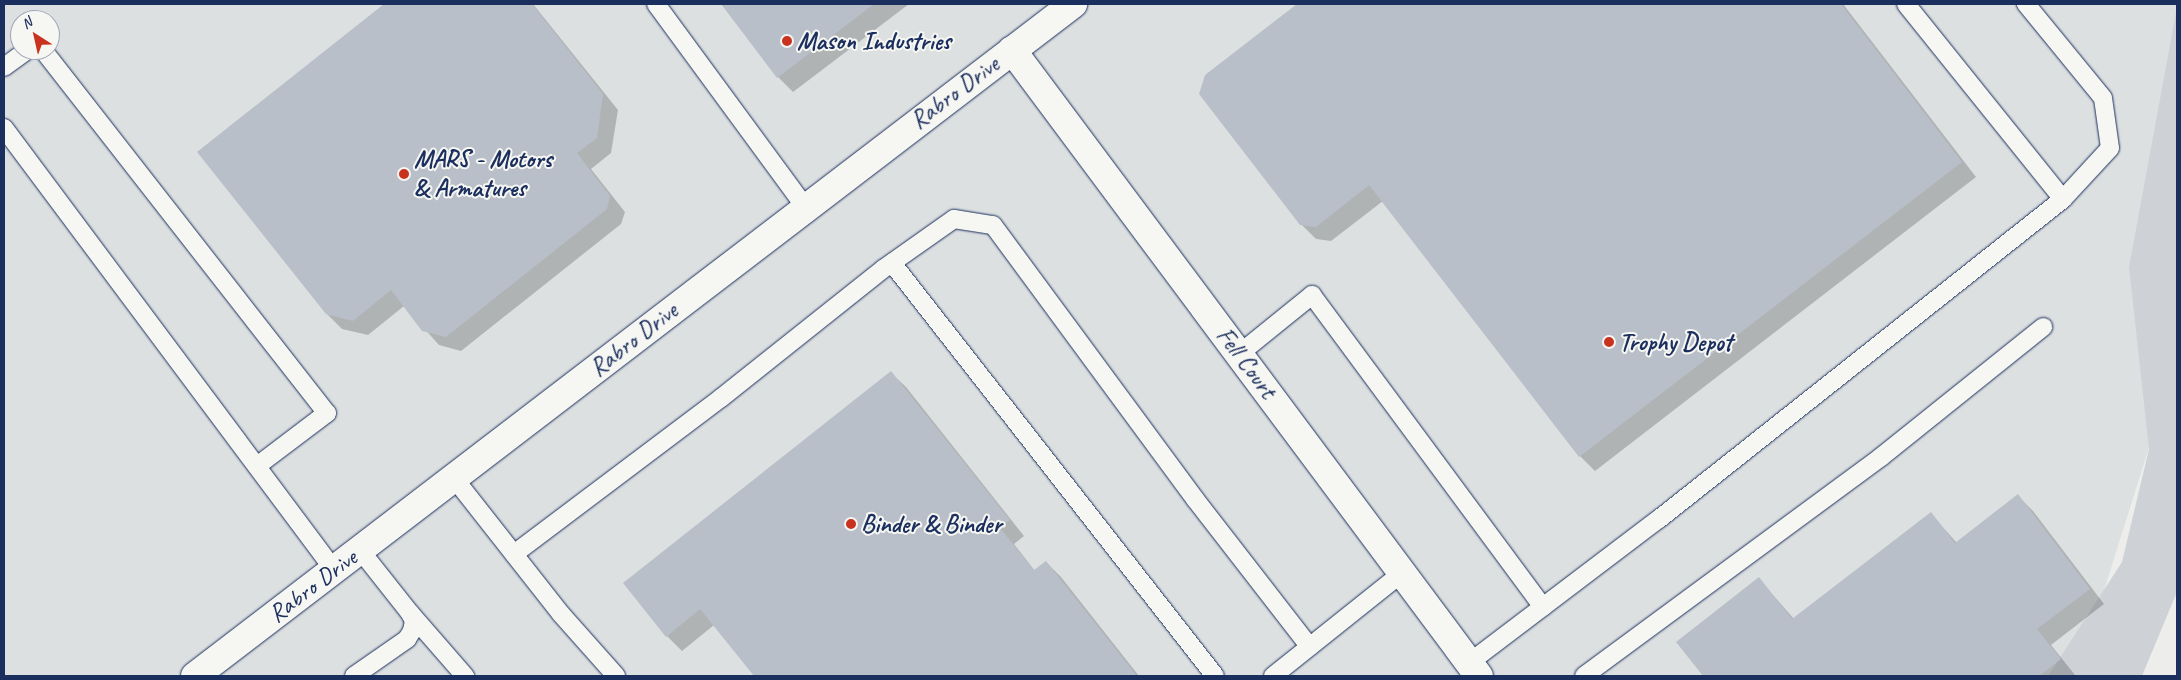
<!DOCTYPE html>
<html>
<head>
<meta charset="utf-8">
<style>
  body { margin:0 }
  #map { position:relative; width:2181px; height:680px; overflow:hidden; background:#edeeec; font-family:Caveat,sans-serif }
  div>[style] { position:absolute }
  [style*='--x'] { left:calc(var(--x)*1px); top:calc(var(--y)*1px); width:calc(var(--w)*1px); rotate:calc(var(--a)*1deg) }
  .built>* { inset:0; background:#dde0e1 }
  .green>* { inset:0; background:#ced2d7 }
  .shadow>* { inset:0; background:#0003 }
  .building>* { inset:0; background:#b9bfc8 }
  .roads { filter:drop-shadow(0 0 1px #1b2f5e) drop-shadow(0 0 1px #1b2f5e) }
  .service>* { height:18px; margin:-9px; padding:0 9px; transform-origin:9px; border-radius:9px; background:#f6f6f2 }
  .minor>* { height:28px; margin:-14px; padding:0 14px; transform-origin:14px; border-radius:14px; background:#f6f6f2 }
  .dots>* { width:14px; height:14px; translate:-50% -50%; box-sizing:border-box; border:2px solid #f6f6f2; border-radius:50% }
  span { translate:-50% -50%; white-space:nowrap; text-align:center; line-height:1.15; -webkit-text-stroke:4px #f6f6f2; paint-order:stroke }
  .poi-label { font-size:25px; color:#1b2f5e; font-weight:700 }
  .left { translate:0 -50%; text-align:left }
  .street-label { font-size:25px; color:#1b2f5e }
  .frame { position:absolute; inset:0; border:5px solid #1b2f5e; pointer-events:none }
  .north { position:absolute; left:10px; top:10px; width:50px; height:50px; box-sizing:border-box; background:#f6f6f2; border:1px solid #9ea6b7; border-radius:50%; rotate:325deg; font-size:14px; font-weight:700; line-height:20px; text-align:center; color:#1b2f5e }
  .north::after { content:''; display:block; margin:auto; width:18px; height:22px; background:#c8321e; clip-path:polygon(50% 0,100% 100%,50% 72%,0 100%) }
</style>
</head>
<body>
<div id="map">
  <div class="built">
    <i style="clip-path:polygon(evenodd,4px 4px,2177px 4px,2177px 359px,2077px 676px,4px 676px,4px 4px,20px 20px,50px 20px,50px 50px,20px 50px,20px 20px)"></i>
  </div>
  <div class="green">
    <i style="clip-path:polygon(2177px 7px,2177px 592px,2142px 676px,2048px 676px,2122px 562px,2149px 449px,2129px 267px)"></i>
  </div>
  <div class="shadow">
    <i style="clip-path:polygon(386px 4px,533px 4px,618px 110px,611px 153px,591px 169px,625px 212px,621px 224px,461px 351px,439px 345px,404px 306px,368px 335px,342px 329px,326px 313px,199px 152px)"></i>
    <i style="clip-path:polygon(722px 4px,909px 4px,793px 92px,778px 77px)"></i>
    <i style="clip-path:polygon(1299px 4px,1843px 4px,1976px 177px,1595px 471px,1580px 456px,1383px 201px,1331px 241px,1316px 239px,1301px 224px,1206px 76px)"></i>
    <i style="clip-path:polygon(891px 373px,906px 387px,1024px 536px,1014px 544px,1035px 571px,1046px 562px,1061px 577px,1139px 676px,755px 676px,714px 625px,682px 651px,667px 636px)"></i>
    <i style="clip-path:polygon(2018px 496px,2033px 511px,2104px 604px,2051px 645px,2075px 675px,2073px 676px,1704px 676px,1678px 642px,1759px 579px,1794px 619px,1931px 514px,1957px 543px)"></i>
  </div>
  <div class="building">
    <i style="clip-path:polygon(384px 4px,532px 4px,603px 94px,597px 138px,577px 153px,610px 196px,607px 209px,446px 337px,422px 331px,391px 290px,353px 321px,326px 314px,197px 152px)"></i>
    <i style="clip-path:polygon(721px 4px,874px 4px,777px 78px)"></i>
    <i style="clip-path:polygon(1297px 4px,1841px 4px,1962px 162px,1579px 457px,1369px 185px,1316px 227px,1300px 225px,1199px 94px,1205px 75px)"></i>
    <i style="clip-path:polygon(891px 371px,1010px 520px,1000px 528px,1034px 570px,1046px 561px,1137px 676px,754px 676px,700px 609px,666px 637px,623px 583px)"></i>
    <i style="clip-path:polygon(2018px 494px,2090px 589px,2037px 629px,2061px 659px,2039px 676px,1703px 676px,1676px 642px,1759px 577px,1792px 619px,1931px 512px,1955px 543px)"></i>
  </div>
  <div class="roads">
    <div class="service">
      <i style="--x:656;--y:4;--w:253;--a:53.7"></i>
      <i style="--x:1906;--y:4;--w:250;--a:51.2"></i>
      <i style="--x:43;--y:50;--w:461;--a:52"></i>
      <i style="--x:327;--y:413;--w:88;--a:142.9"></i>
      <i style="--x:4;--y:67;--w:29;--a:-36"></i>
      <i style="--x:4;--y:128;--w:552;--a:53.25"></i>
      <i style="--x:892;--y:263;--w:524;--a:51.97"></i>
      <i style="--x:1239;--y:354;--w:94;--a:-38.9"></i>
      <i style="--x:1312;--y:295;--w:388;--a:53.5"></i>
      <i style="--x:454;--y:478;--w:173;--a:51.8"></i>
      <i style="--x:561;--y:614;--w:83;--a:48.4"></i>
      <i style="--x:514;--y:554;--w:259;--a:-37"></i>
      <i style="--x:721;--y:398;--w:207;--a:-38.5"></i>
      <i style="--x:883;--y:269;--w:87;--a:-35.2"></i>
      <i style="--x:954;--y:219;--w:39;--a:9"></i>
      <i style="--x:993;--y:225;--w:340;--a:53.6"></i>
      <i style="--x:1195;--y:499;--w:187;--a:52.2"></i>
      <i style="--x:410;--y:613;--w:84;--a:48.9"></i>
      <i style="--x:1469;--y:663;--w:238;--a:-37.2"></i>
      <i style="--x:1659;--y:519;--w:515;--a:-38.38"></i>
      <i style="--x:2063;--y:199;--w:69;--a:-47.3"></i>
      <i style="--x:2110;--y:148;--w:50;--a:-98"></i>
      <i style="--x:2103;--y:98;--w:122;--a:-129.3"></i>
      <i style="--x:354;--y:676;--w:65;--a:-34.9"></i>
      <i style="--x:407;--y:639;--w:9;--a:-58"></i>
      <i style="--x:412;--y:631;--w:10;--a:-79"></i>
      <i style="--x:414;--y:621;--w:9;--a:-117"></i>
      <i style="--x:410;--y:613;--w:80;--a:-128.4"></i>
      <i style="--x:1273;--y:676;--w:165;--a:-38.6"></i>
      <i style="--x:1584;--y:676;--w:369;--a:-36.4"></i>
      <i style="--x:1881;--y:457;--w:208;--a:-38.7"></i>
    </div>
    <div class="minor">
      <i style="--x:1012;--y:50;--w:781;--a:53.28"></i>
      <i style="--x:195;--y:676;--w:1106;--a:-37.43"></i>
    </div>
  </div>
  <div class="dots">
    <i style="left:787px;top:41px;background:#c8321e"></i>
    <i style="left:404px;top:174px;background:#c8321e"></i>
    <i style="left:1609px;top:342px;background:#c8321e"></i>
    <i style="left:851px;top:524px;background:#c8321e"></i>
  </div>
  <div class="poi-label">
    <span class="left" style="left:797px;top:41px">Mason Industries</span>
    <span class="left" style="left:414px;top:174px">MARS - Motors<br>&amp; Armatures</span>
    <span class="left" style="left:1619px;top:342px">Trophy Depot</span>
    <span class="left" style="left:861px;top:524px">Binder &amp; Binder</span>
  </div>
  <div class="street-label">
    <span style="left:955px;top:93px;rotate:-37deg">Rabro Drive</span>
    <span style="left:634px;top:340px;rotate:-38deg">Rabro Drive</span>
    <span style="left:1246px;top:363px;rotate:53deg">Fell Court</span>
    <span style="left:313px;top:586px;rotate:-37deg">Rabro Drive</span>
  </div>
  <div class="frame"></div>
  <div class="north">N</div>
</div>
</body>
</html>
